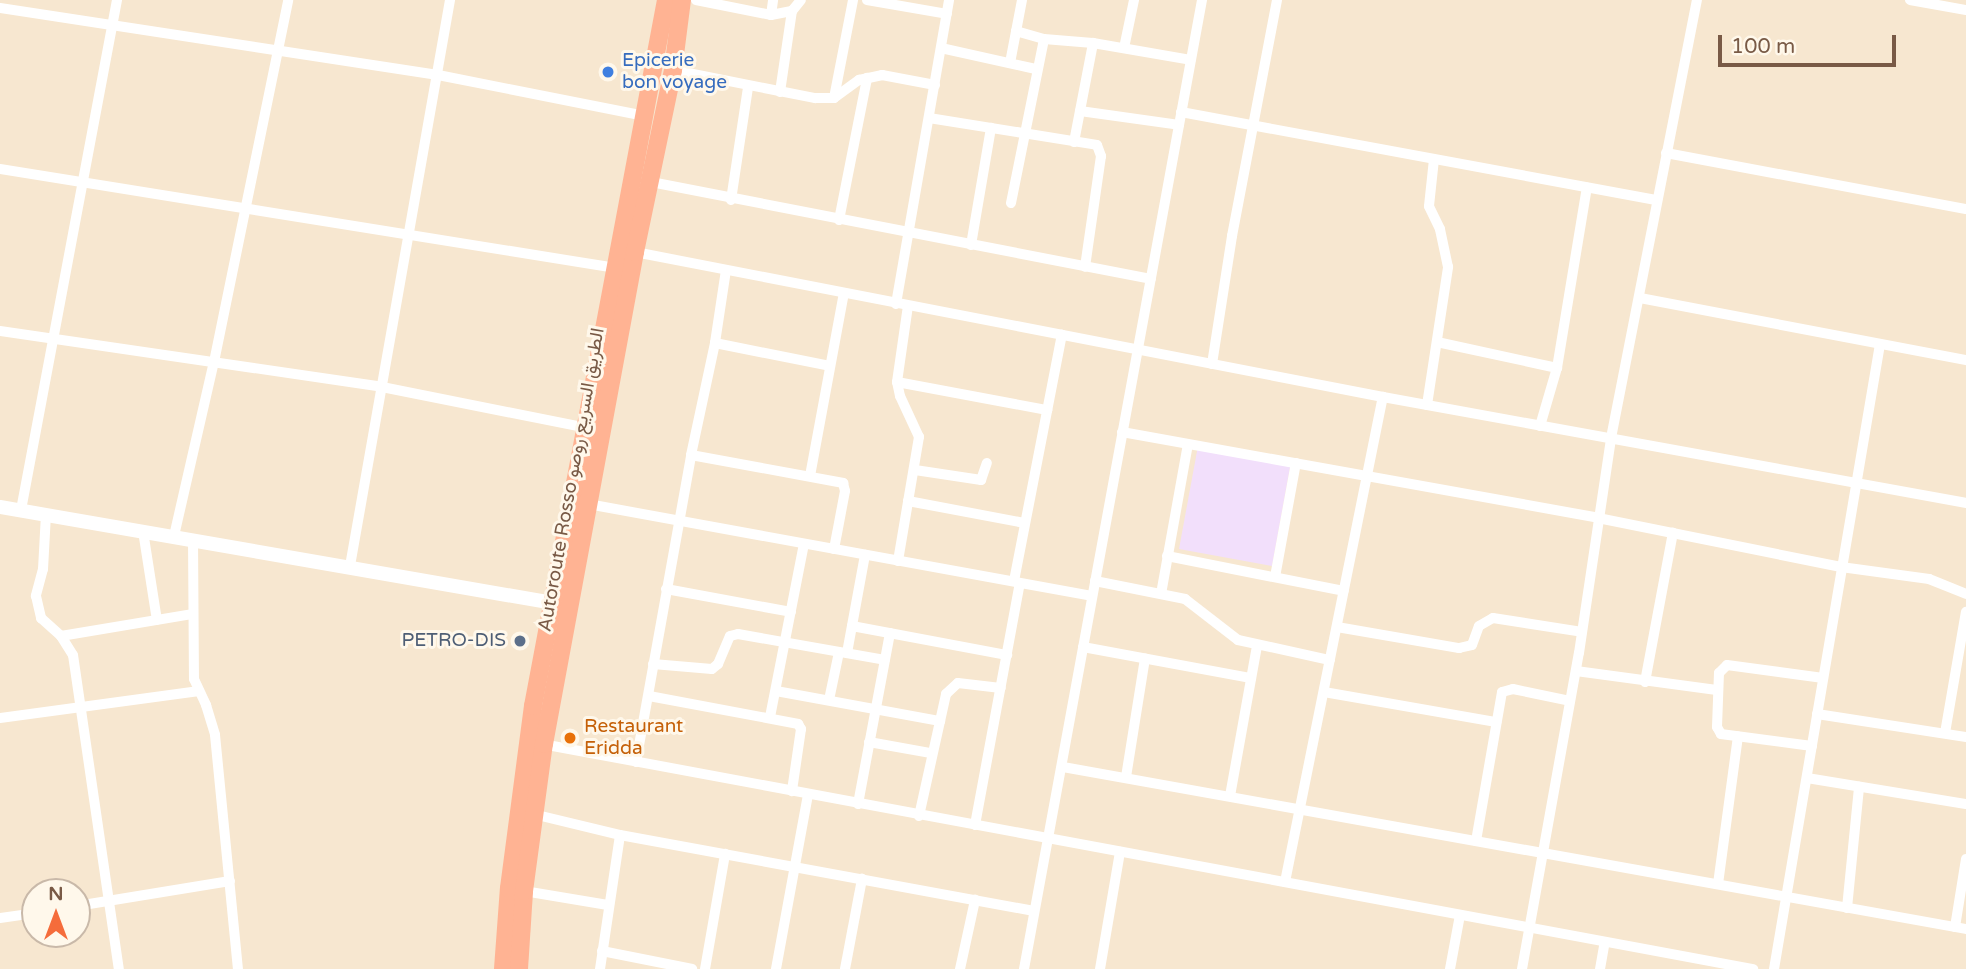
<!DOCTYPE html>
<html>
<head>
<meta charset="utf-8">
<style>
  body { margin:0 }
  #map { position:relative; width:1966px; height:969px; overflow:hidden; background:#fef5e2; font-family:"Varela Round",Vazirmatn,sans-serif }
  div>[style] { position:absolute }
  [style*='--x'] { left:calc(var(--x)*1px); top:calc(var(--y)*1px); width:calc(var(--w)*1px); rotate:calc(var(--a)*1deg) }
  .residential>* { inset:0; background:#f7e7d0 }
  .education>* { inset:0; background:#f2dffb }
  .street>* { height:10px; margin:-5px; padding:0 5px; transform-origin:5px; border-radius:5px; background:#fff }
  .secondary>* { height:14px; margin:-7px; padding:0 7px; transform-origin:7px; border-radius:7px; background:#fff }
  .highway>* { height:18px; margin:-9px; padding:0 9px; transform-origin:9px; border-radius:9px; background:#ffb393 }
  .dots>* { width:19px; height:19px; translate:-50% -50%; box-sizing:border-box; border:4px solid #fff8eb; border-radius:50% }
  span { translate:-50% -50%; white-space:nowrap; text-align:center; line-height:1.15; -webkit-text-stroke:6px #fff8eb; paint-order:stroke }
  .shop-label { font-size:19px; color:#366cbe }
  .left { translate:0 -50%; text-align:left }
  .street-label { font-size:19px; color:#795a46 }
  .service-label { font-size:19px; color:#4e5e75 }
  .right { translate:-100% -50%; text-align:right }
  .food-label { font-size:19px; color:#c56008 }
  .north { position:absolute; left:21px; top:878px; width:70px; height:70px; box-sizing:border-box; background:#fff8eb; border:2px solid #c9b9a9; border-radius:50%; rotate:0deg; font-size:19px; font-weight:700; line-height:28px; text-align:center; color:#795a46 }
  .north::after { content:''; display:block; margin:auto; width:24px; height:32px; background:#f56c3b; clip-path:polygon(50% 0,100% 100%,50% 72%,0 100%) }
  .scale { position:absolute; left:1718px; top:35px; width:178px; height:32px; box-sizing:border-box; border:4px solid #795a46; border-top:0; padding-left:9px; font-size:21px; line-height:24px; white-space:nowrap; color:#795a46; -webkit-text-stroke:5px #fff8eb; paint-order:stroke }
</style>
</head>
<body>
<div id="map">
  <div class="residential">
    <i style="clip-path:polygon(evenodd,0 0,1966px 0,1966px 969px,0 969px,0 0,35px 892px,77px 892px,77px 934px,35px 934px,35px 892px)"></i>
  </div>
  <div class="education">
    <i style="clip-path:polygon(1198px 446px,1291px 462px,1272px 566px,1179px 549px)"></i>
  </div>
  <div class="street">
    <i style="--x:696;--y:0;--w:76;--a:11.3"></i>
    <i style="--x:771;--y:15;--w:21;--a:-11"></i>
    <i style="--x:792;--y:11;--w:14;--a:-51"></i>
    <i style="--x:867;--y:0;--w:81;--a:9.9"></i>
    <i style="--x:1910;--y:0;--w:57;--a:10.1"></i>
    <i style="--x:0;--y:8;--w:443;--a:8.7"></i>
    <i style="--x:438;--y:75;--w:211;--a:11.2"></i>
    <i style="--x:771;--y:15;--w:15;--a:-82"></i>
    <i style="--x:1016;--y:31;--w:29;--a:16"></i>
    <i style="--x:941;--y:48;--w:97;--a:12.5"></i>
    <i style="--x:1124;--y:48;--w:49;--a:-78.2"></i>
    <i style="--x:1010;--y:63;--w:64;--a:-79.2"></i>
    <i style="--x:673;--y:70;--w:145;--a:11.2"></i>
    <i style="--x:815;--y:98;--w:19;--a:0"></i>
    <i style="--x:834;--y:98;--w:31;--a:-36"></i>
    <i style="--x:859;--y:80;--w:24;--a:-12"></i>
    <i style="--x:882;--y:75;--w:54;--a:10.7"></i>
    <i style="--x:780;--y:92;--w:82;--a:-81.6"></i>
    <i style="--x:834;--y:98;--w:100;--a:-79"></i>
    <i style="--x:1080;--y:111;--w:100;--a:8"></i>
    <i style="--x:1181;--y:112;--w:483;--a:10.5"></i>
    <i style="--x:929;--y:118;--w:170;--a:9.1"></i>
    <i style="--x:1097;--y:145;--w:12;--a:70"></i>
    <i style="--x:1101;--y:156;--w:112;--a:98.2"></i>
    <i style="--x:1074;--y:142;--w:101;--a:-79.1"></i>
    <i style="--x:1666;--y:153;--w:305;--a:10.6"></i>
    <i style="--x:0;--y:169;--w:624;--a:9.13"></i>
    <i style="--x:651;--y:182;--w:509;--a:10.98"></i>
    <i style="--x:731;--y:200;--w:114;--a:-81.4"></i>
    <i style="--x:1011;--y:203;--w:167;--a:-78.6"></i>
    <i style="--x:1044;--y:39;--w:49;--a:4.7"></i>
    <i style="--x:1093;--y:43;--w:99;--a:9.8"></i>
    <i style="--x:839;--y:220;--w:145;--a:-78.8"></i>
    <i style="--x:971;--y:245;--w:119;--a:-80.3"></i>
    <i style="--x:635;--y:252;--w:762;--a:10.97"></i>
    <i style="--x:1383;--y:397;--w:593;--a:10.3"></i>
    <i style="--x:726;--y:270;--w:74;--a:98.6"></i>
    <i style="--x:715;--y:343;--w:115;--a:102.1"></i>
    <i style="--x:691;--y:455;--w:155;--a:10.4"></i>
    <i style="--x:843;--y:483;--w:8;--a:76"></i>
    <i style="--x:845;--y:491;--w:59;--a:100.7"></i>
    <i style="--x:1640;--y:298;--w:332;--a:10.8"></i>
    <i style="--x:896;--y:304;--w:309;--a:-80.1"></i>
    <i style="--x:0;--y:331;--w:386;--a:8.3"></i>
    <i style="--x:382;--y:387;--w:209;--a:11.3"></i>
    <i style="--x:1437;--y:342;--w:123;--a:12.2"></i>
    <i style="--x:715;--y:343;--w:117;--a:11.3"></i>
    <i style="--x:1212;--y:364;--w:130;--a:-81.1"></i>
    <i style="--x:1232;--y:236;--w:240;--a:-79.2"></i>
    <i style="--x:897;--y:382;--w:153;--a:10.6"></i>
    <i style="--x:1427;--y:405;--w:140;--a:-81.3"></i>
    <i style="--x:1448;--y:267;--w:39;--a:-102"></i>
    <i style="--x:1440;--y:229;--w:25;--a:-116"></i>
    <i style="--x:1429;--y:206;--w:47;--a:-83.9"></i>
    <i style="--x:1540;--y:426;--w:60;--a:-73.7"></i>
    <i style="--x:1557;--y:368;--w:183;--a:-80.6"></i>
    <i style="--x:1122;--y:432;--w:484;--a:10.2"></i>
    <i style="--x:1598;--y:518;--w:248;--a:11.4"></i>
    <i style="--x:1841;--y:567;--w:89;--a:7.8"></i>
    <i style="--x:1929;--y:579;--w:40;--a:22"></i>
    <i style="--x:915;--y:470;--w:67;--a:8.6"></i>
    <i style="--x:981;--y:480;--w:18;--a:-71"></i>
    <i style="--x:810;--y:476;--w:186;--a:-79.5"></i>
    <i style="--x:908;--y:501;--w:118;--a:10.7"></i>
    <i style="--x:588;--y:504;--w:512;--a:10.34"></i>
    <i style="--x:21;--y:510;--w:519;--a:-79.34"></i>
    <i style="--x:46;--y:514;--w:55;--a:93.1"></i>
    <i style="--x:43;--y:569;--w:28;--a:105"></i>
    <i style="--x:36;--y:596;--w:23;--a:77"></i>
    <i style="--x:41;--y:618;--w:27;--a:42"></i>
    <i style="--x:61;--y:636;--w:22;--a:58"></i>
    <i style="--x:73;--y:655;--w:317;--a:81.7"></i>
    <i style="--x:143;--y:531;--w:90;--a:81.1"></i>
    <i style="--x:174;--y:536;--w:179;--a:-77.1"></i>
    <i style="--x:214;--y:362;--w:369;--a:-78.4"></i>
    <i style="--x:193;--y:539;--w:140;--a:89.6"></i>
    <i style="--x:194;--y:679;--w:29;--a:65"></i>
    <i style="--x:206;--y:705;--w:31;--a:73"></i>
    <i style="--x:215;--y:735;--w:235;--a:84.4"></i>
    <i style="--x:1167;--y:556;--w:180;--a:11.2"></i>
    <i style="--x:898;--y:561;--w:126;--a:-80.4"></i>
    <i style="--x:919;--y:437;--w:45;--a:-114.9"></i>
    <i style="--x:900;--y:396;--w:14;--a:-102"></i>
    <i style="--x:897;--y:382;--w:77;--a:-81.8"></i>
    <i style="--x:350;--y:566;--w:575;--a:-79.98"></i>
    <i style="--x:1275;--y:577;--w:116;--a:-79.6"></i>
    <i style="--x:1014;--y:581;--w:251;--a:-79"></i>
    <i style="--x:1095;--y:581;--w:92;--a:11.3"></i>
    <i style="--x:1185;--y:599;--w:67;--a:37.7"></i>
    <i style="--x:1238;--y:640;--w:94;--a:12.3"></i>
    <i style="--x:666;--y:589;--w:127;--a:10.4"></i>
    <i style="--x:1161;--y:594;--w:152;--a:-79.8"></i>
    <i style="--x:852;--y:626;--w:158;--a:10.6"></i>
    <i style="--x:1337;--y:627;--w:124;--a:9.8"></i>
    <i style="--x:1459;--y:648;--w:13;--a:-13"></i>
    <i style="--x:1472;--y:645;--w:20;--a:-70"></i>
    <i style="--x:1479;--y:626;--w:16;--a:-30"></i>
    <i style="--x:1493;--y:618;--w:90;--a:8.9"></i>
    <i style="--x:61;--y:636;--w:134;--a:-9.5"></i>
    <i style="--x:1083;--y:647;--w:171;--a:10.5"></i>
    <i style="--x:847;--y:653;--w:100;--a:-79.6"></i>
    <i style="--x:653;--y:664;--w:59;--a:4.8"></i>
    <i style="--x:712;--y:669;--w:8;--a:-40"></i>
    <i style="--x:718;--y:664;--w:30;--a:-67"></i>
    <i style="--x:730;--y:636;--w:8;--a:-14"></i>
    <i style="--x:738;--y:634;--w:149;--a:10"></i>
    <i style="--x:1576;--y:671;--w:142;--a:7.7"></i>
    <i style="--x:1645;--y:682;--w:152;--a:-79.4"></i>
    <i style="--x:776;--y:691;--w:167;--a:10.4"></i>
    <i style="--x:1324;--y:692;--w:175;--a:9.9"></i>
    <i style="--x:649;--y:696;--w:152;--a:10.6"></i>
    <i style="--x:798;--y:724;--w:6;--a:59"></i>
    <i style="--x:801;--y:729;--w:63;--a:98.3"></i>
    <i style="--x:829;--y:700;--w:49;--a:-78.2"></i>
    <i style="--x:1817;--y:714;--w:151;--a:8.8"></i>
    <i style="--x:770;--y:717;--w:176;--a:-78.9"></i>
    <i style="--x:0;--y:718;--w:201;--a:-7.7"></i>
    <i style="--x:1945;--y:733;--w:123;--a:-80.2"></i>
    <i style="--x:869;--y:742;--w:63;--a:10.1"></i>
    <i style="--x:542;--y:744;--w:1232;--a:10.53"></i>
    <i style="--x:1812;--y:746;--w:92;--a:-172.5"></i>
    <i style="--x:1721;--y:734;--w:8;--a:-120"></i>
    <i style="--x:1717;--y:727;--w:54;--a:-87.9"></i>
    <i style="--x:1719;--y:673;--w:11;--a:-45"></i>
    <i style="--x:1727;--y:665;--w:97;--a:7.7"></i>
    <i style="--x:636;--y:762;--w:312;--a:-79.8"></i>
    <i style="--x:1063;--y:767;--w:917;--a:10.17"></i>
    <i style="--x:1126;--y:777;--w:120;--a:-80.9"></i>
    <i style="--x:1807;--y:778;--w:161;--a:9.3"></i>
    <i style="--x:1230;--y:796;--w:152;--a:-79.8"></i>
    <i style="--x:858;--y:804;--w:174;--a:-79.4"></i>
    <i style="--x:533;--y:814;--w:89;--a:13.6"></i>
    <i style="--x:620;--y:835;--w:421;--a:10.4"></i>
    <i style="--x:919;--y:816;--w:125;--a:-77.5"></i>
    <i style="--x:946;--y:694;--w:16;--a:-43"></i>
    <i style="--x:958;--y:683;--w:43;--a:6.6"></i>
    <i style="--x:975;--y:825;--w:246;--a:-79.5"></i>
    <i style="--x:1476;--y:841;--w:151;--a:-80.1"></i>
    <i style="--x:1502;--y:692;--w:11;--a:-15"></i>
    <i style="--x:1513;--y:689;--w:58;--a:11.9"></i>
    <i style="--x:1285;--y:882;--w:495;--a:-78.6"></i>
    <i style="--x:1718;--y:884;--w:149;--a:-82.3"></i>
    <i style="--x:524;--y:891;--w:85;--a:9.5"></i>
    <i style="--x:77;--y:906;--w:155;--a:-9.3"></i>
    <i style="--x:1847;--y:908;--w:122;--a:-84.3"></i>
    <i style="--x:0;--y:918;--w:35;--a:-8"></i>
    <i style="--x:1955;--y:927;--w:69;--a:-80.8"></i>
    <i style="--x:602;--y:951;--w:92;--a:11.3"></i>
    <i style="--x:600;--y:969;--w:135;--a:-81.5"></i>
    <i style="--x:705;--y:969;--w:117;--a:-80.1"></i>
    <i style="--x:776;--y:969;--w:177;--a:-79.6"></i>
    <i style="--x:845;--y:969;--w:92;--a:-79.3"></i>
    <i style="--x:960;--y:969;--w:71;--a:-77.7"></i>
    <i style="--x:1024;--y:969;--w:985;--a:-79.59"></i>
    <i style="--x:1100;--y:969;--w:119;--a:-80.3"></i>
    <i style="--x:1450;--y:969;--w:55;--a:-79.5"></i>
    <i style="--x:1522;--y:969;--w:321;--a:-79.8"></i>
    <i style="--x:1579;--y:653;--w:217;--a:-81.5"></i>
    <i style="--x:1611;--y:438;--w:446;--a:-78.9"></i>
    <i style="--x:1600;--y:969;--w:27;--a:-80"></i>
    <i style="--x:1774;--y:969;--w:634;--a:-80.37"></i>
  </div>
  <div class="secondary">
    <i style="--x:0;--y:507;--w:561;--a:9.85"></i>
  </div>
  <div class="highway">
    <i style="--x:503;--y:969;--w:81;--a:-85.8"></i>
    <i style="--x:509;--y:888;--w:184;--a:-82.5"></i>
    <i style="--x:533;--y:706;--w:718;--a:-79.33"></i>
    <i style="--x:519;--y:969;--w:78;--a:-86.3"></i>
    <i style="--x:524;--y:891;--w:148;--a:-82.3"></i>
    <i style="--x:544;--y:744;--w:500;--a:-79.52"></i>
    <i style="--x:635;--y:252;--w:186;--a:-78.2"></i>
    <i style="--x:673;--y:70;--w:71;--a:-82.7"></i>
  </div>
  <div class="dots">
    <i style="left:608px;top:72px;background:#3f7fe0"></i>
    <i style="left:520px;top:641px;background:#5c6f8a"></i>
    <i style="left:570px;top:738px;background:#e8710a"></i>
  </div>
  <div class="shop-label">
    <span class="left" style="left:622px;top:72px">Epicerie<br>bon voyage</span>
  </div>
  <div class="street-label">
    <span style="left:572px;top:480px;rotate:-80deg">Autoroute Rosso الطريق السريع روصو</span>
  </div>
  <div class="service-label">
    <span class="right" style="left:506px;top:641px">PETRO-DIS</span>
  </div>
  <div class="food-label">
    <span class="left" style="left:584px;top:738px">Restaurant<br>Eridda</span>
  </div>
  <div class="north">N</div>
  <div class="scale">100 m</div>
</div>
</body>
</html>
